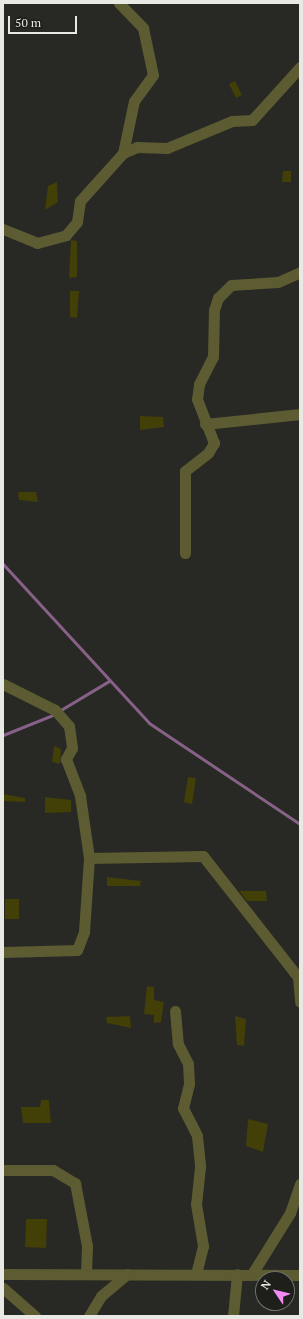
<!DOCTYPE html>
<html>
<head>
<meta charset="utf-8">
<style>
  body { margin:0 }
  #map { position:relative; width:303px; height:1319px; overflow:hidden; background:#282824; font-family:"PT Serif",serif }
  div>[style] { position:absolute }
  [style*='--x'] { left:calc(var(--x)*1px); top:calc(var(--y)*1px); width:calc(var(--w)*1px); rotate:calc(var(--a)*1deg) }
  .stream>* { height:3px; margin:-1.5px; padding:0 1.5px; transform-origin:1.5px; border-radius:1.5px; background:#876187 }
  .building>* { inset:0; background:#423f07 }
  .minor>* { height:11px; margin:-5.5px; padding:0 5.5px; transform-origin:5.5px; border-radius:5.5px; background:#5c5b32 }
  span { translate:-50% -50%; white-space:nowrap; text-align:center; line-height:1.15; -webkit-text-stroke:3px #1e1e1a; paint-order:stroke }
  .frame { position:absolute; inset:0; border:4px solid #e8e8e5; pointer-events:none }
  .north { position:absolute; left:255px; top:1271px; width:40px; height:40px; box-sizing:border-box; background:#1e1e1a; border:1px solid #6f6f6b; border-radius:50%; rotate:305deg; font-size:11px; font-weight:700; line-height:16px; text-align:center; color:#e8e8e5 }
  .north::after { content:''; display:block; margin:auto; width:14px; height:18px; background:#f28af3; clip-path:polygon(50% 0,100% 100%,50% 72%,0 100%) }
  .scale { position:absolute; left:8px; top:16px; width:69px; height:18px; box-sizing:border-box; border:2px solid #e8e8e5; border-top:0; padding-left:5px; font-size:12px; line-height:14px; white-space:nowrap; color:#e8e8e5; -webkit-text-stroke:3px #1e1e1a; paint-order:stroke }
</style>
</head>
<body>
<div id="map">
  <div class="stream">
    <i style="--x:3;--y:564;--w:216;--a:47.4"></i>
    <i style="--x:149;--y:723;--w:182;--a:33.8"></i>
    <i style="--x:59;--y:711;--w:58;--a:-31"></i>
    <i style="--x:3;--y:735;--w:56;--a:-22"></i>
  </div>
  <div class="building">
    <i style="clip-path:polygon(235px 81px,242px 95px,236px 98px,229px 84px)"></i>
    <i style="clip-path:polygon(283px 171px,291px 171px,291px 182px,282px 182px)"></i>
    <i style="clip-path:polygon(57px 182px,58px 202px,45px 210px,48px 186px)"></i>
    <i style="clip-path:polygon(71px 240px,77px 241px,77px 277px,69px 278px)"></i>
    <i style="clip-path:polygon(70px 291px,79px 291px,77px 318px,70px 317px)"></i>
    <i style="clip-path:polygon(140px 416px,163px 417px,164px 427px,140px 430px)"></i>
    <i style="clip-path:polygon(18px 492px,36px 492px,38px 502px,19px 500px)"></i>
    <i style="clip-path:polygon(54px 746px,61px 749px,60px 764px,52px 762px)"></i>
    <i style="clip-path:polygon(188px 777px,196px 778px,192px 804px,184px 802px)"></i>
    <i style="clip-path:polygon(3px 794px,25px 798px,25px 802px,3px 801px)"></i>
    <i style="clip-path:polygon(45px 797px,71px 800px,71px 812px,45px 813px)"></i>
    <i style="clip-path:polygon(107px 877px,141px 881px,140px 886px,107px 886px)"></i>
    <i style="clip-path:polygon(239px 891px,266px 891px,267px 901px,247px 901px)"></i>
    <i style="clip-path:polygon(5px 899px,19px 899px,19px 919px,5px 919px)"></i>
    <i style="clip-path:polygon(147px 986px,154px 987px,154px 1000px,164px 1002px,161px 1022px,154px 1023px,154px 1015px,144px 1014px)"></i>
    <i style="clip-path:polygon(130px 1016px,131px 1028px,107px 1023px,106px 1017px)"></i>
    <i style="clip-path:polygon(235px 1016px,246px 1019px,244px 1046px,237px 1045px)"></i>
    <i style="clip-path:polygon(41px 1100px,49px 1100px,51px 1123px,23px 1123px,21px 1107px,40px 1107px)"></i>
    <i style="clip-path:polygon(248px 1119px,268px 1124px,263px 1152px,246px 1146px)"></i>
    <i style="clip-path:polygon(26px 1219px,47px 1219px,46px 1248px,25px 1247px)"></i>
  </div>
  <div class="minor">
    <i style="--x:119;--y:3;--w:35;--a:46"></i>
    <i style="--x:143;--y:28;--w:48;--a:78"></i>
    <i style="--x:153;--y:75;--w:32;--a:126"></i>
    <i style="--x:134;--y:101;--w:53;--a:101.9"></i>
    <i style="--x:3;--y:229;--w:37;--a:22"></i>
    <i style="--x:37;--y:243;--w:30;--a:-15"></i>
    <i style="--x:66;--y:235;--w:17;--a:-50"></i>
    <i style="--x:77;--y:222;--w:21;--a:-82"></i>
    <i style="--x:80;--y:201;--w:64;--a:-48.1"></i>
    <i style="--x:123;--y:153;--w:15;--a:-23"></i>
    <i style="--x:137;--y:147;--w:30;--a:2"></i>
    <i style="--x:167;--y:148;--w:70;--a:-22.6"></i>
    <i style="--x:232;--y:121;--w:20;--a:-3"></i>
    <i style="--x:252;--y:120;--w:72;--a:-47.8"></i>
    <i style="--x:205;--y:424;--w:96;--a:-6"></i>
    <i style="--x:185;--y:553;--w:82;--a:-90"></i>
    <i style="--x:185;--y:471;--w:29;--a:-38"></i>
    <i style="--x:208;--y:453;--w:12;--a:-59"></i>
    <i style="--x:214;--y:443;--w:47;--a:-111.1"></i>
    <i style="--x:197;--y:399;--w:15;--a:-82"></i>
    <i style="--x:199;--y:384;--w:30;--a:-63"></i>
    <i style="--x:213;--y:357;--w:47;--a:-88.8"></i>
    <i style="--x:214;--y:310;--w:13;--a:-72"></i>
    <i style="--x:218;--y:298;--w:18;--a:-45"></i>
    <i style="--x:231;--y:285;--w:47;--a:-3.7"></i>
    <i style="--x:278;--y:282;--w:24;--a:-24"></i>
    <i style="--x:3;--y:684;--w:58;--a:26.6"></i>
    <i style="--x:55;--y:710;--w:21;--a:49"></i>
    <i style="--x:69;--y:726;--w:22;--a:82"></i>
    <i style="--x:72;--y:748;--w:13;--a:119"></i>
    <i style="--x:66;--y:759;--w:40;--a:69"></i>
    <i style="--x:80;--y:796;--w:63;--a:81.7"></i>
    <i style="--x:89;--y:858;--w:74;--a:93.9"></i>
    <i style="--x:84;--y:932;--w:19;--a:111"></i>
    <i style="--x:77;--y:950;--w:74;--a:178.5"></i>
    <i style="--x:89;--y:858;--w:114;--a:-1"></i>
    <i style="--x:203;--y:856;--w:154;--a:51.9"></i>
    <i style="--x:298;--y:977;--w:25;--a:85"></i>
    <i style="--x:175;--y:1011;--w:33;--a:85"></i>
    <i style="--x:178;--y:1044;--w:22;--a:63"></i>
    <i style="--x:188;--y:1064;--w:20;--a:87"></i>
    <i style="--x:189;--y:1084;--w:25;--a:104"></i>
    <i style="--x:183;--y:1108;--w:31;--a:63"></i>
    <i style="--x:197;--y:1136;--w:31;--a:84"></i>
    <i style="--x:200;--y:1167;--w:37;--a:96"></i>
    <i style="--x:196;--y:1204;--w:43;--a:80.5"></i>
    <i style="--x:203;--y:1246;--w:29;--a:104"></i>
    <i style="--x:3;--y:1170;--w:50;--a:0"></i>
    <i style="--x:53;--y:1170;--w:26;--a:31"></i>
    <i style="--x:75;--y:1183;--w:64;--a:79.2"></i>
    <i style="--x:87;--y:1246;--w:26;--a:92"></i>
    <i style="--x:3;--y:1274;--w:297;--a:0.2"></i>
    <i style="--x:252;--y:1274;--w:72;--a:-58.1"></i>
    <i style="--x:290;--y:1213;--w:31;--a:-71"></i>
    <i style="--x:3;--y:1288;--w:43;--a:41.2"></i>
    <i style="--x:89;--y:1316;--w:23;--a:-59"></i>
    <i style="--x:101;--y:1296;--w:34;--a:-40"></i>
    <i style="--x:233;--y:1316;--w:42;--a:-84.6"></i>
  </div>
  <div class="frame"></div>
  <div class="north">N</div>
  <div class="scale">50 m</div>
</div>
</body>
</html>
